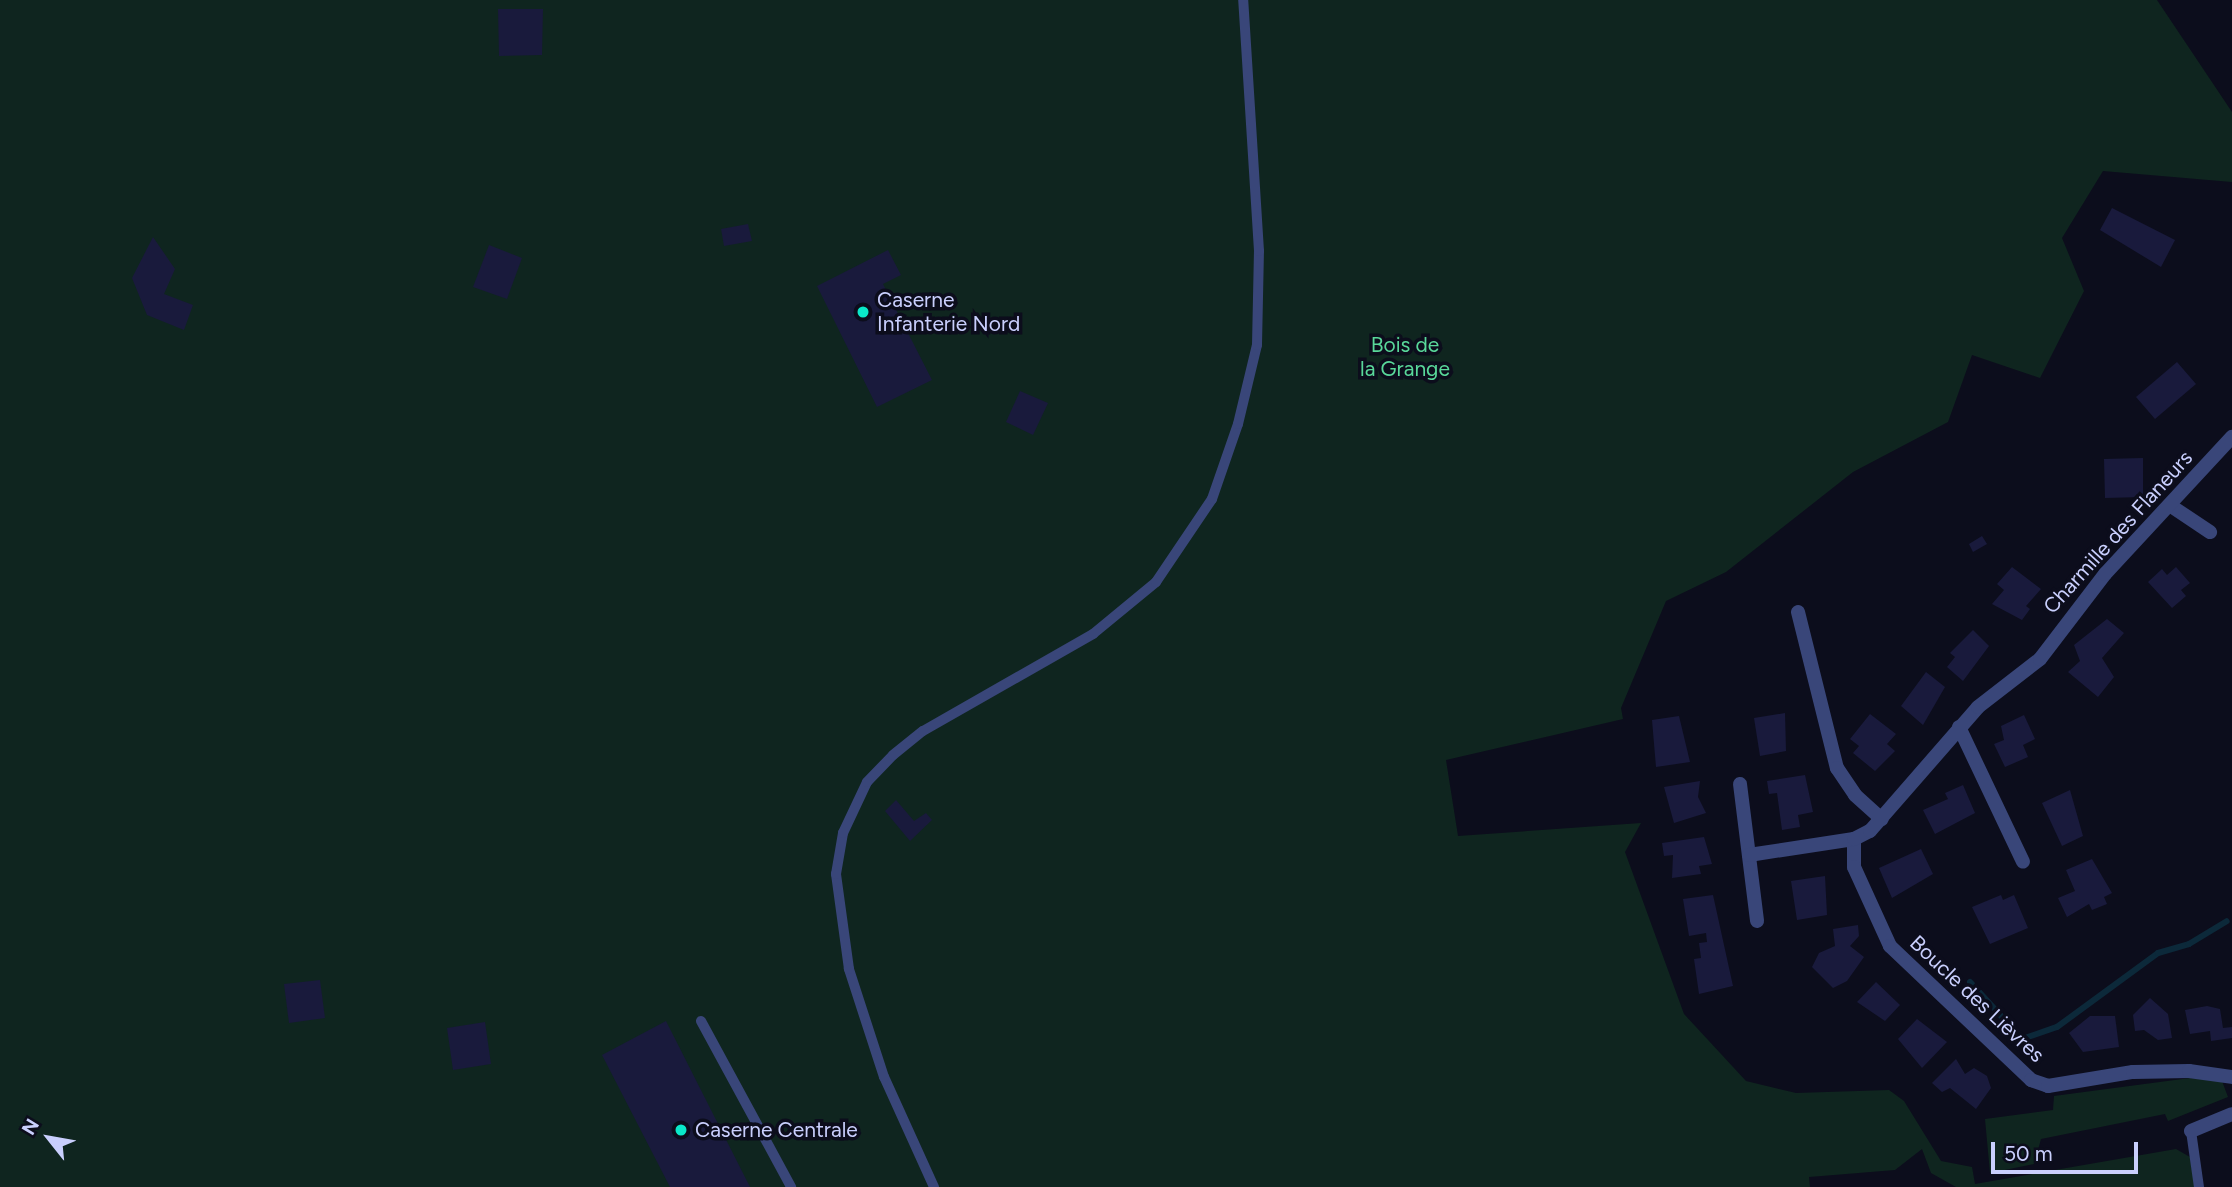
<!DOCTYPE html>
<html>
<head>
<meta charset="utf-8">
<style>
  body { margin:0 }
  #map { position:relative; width:2232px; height:1187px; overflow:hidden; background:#0c0d1c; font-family:Figtree,sans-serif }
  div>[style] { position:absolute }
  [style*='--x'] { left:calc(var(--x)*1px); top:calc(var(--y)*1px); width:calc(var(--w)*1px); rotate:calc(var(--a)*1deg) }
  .green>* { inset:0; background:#0f251f }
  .stream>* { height:6px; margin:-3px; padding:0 3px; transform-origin:3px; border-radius:3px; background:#0c293a }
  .building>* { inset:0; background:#191a3c }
  .service>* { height:10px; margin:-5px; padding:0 5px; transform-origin:5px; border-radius:5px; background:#394679 }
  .minor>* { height:14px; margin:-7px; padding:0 7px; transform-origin:7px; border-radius:7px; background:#394679 }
  .dots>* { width:19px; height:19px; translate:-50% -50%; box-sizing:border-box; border:4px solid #0c0d1c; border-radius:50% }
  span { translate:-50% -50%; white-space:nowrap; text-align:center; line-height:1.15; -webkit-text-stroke:7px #0c0d1c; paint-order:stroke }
  .poi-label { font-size:21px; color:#c9cffd }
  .left { translate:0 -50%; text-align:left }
  .park-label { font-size:21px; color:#59d89a }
  .street-label { font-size:21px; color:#c9cffd }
  .north { position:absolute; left:14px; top:1103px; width:70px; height:70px; -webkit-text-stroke:5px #0c0d1c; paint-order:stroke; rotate:301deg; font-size:19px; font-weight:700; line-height:28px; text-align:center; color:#c9cffd }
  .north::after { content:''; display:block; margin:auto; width:24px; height:32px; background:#c9cffd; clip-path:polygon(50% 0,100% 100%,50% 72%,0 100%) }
  .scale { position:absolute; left:1991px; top:1142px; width:147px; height:32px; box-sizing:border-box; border:4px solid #c9cffd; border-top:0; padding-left:9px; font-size:21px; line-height:24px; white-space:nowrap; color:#c9cffd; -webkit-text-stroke:5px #0c0d1c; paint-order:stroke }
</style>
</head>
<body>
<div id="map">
  <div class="green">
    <i style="clip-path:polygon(0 0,2157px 0,2232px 112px,2232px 182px,2103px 171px,2062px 238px,2084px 291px,2040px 378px,1972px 355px,1948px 422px,1853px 472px,1726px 572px,1666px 601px,1621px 708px,1623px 719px,1446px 760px,1458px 836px,1641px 823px,1625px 852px,1684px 1014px,1746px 1081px,1796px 1093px,1889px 1090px,1904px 1101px,1941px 1161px,1972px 1167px,1975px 1184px,2176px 1149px,2190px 1157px,2195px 1187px,1956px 1187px,1931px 1173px,1922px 1149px,1895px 1170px,1809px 1177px,1810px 1187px,0 1187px)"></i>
    <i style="clip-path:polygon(2190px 1078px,2222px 1081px,2228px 1097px,2168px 1121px,2165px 1114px,2041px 1139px,2034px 1164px,1990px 1173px,1985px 1119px,2053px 1110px,2054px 1096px)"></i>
  </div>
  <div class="stream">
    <i style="--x:1970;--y:982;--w:77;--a:47.6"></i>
    <i style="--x:2022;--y:1039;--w:37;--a:-19"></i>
    <i style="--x:2057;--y:1027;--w:125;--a:-36.2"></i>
    <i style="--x:2158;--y:953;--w:32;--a:-16"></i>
    <i style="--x:2189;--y:944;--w:44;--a:-31.2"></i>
  </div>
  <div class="building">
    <i style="clip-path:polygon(498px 9px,543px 9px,542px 55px,499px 56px)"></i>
    <i style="clip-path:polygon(2112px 208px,2175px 240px,2161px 267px,2100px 230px)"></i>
    <i style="clip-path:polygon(748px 224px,752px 241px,724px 246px,721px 229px)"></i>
    <i style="clip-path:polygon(153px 237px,175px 269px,164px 294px,193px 305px,184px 330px,147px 315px,132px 278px)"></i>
    <i style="clip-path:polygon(489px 245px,522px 258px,507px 299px,473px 287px)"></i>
    <i style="clip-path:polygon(888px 250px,901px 275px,883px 284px,932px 380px,877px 407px,817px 286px)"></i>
    <i style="clip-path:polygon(2177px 362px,2196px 384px,2155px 419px,2136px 397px)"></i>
    <i style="clip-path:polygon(1020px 391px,1048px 403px,1033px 435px,1006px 422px)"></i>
    <i style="clip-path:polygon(2143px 458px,2143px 497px,2105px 498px,2104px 459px)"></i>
    <i style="clip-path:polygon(1982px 536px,1987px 544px,1973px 552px,1969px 544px)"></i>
    <i style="clip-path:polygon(2012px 567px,2041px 589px,2026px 606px,2030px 609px,2022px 620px,1992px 604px,2004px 590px,1997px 584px)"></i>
    <i style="clip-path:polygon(2176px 567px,2190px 583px,2181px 590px,2186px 596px,2172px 608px,2148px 582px,2162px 569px,2167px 575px)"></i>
    <i style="clip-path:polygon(2107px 619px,2124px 633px,2102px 658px,2114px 677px,2098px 697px,2068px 672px,2080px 661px,2074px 645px)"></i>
    <i style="clip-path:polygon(1973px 630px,1989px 646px,1963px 681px,1947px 667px,1955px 657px,1950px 653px)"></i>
    <i style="clip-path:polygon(1926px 672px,1945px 687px,1923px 725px,1901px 706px)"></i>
    <i style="clip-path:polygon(1785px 713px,1786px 751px,1760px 756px,1754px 718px)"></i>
    <i style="clip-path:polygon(1870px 714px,1896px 734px,1887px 744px,1895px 751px,1875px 771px,1853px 753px,1859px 746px,1850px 739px)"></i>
    <i style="clip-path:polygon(2024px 715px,2035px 739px,2023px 745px,2028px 757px,2005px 767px,1994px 744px,2004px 740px,2001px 726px)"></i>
    <i style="clip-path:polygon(1679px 716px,1690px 762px,1656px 767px,1652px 720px)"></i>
    <i style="clip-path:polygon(1805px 775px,1813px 812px,1798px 815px,1800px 827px,1782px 830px,1777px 793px,1769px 794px,1767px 781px)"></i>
    <i style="clip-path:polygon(1700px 781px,1698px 797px,1706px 813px,1674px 823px,1664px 787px)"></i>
    <i style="clip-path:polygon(1963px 785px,1975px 813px,1935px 834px,1923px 810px,1948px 799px,1945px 793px)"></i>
    <i style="clip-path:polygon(2070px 790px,2083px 836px,2062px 846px,2042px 803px)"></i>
    <i style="clip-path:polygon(896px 800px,914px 821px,926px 813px,932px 820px,910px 841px,885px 811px)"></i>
    <i style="clip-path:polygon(1704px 837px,1712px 864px,1699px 866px,1701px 874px,1672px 878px,1673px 855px,1664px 856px,1662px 843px)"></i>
    <i style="clip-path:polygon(1921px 849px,1933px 874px,1892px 898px,1879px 868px)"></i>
    <i style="clip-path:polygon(2092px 859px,2112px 893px,2104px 897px,2107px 904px,2092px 910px,2089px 904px,2067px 917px,2058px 898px,2075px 891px,2066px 870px)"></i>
    <i style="clip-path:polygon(1825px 876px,1827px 915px,1797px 920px,1791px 881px)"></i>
    <i style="clip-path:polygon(1713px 895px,1733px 986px,1699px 994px,1694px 959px,1701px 958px,1699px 943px,1707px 942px,1706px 933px,1689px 936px,1683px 899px)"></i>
    <i style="clip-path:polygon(2001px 895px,2003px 900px,2014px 895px,2028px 928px,1990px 944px,1972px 907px)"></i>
    <i style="clip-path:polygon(1858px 925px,1859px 936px,1850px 946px,1864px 957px,1847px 981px,1833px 988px,1812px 967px,1819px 953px,1835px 946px,1833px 929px)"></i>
    <i style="clip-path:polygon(320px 980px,325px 1018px,289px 1023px,284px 984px)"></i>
    <i style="clip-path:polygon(1876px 982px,1900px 1005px,1885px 1021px,1857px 1002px)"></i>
    <i style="clip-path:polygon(2150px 998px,2168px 1014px,2172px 1038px,2158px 1040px,2144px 1030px,2135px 1031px,2133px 1015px)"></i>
    <i style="clip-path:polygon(2207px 1006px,2220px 1009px,2223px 1028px,2232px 1027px,2232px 1038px,2211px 1041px,2210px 1031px,2190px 1034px,2185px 1010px)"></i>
    <i style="clip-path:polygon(2090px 1016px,2115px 1016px,2119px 1047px,2083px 1052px,2069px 1033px)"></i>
    <i style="clip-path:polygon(1917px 1019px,1947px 1042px,1922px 1068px,1898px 1039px)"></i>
    <i style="clip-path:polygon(666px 1021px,750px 1187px,670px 1187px,602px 1055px)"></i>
    <i style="clip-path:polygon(485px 1022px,491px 1064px,453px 1070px,447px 1028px)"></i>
    <i style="clip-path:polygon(1956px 1059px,1965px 1074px,1974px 1068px,1987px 1076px,1991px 1088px,1976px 1109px,1950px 1088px,1942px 1092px,1932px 1083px)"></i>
  </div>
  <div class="service">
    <i style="--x:701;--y:1021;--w:189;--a:61.5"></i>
    <i style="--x:2191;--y:1131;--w:57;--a:81.9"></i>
    <i style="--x:934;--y:1187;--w:121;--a:-114.4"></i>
    <i style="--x:884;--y:1077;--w:114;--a:-108"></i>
    <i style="--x:849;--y:969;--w:96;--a:-97.8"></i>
    <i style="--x:836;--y:874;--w:42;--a:-80.3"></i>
    <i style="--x:843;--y:833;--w:56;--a:-64.8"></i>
    <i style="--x:867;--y:782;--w:37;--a:-46"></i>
    <i style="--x:893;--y:755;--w:38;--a:-39"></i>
    <i style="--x:923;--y:731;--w:196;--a:-29.7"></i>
    <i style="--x:1093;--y:634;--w:82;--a:-39.5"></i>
    <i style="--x:1156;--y:582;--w:100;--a:-56"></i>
    <i style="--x:1212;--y:499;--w:79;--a:-70.9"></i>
    <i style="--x:1238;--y:424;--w:81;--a:-76.5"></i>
    <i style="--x:1257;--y:345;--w:94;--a:-88.8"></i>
    <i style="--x:1259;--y:251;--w:252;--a:-93.6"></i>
  </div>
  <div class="minor">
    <i style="--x:2171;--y:506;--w:47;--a:33.7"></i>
    <i style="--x:1798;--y:612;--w:161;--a:76"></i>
    <i style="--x:1837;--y:768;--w:32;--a:56"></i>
    <i style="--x:1855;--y:795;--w:36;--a:42"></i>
    <i style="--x:1959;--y:727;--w:149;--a:64.6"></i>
    <i style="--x:1740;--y:784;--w:138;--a:82.9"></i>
    <i style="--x:1854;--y:839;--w:28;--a:90"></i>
    <i style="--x:1854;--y:867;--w:87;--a:65.5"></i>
    <i style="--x:1890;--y:946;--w:195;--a:43.5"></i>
    <i style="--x:2031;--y:1080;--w:18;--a:19"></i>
    <i style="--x:2048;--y:1086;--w:86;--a:-9.4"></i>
    <i style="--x:2133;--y:1072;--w:56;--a:-1"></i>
    <i style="--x:2189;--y:1071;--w:43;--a:7.9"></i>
    <i style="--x:1749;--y:855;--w:106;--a:-8.7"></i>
    <i style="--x:1854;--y:839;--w:18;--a:-27"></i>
    <i style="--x:1870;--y:831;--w:164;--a:-48.9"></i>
    <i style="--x:1978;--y:707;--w:78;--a:-37.7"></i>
    <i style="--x:2040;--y:659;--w:107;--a:-52.6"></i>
    <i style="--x:2105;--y:574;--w:187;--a:-47.2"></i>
    <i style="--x:2191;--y:1131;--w:44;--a:-22.5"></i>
  </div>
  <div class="dots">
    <i style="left:863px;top:312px;background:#0ae8c9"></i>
    <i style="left:681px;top:1130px;background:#0ae8c9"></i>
  </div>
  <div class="poi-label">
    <span class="left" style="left:877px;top:312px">Caserne<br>Infanterie Nord</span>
    <span class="left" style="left:695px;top:1130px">Caserne Centrale</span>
  </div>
  <div class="park-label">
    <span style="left:1405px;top:357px">Bois de<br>la Grange</span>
  </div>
  <div class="street-label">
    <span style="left:2118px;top:532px;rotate:-48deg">Charmille des Flaneurs</span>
    <span style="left:1977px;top:999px;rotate:43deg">Boucle des Lièvres</span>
  </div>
  <div class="north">N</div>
  <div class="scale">50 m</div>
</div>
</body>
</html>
